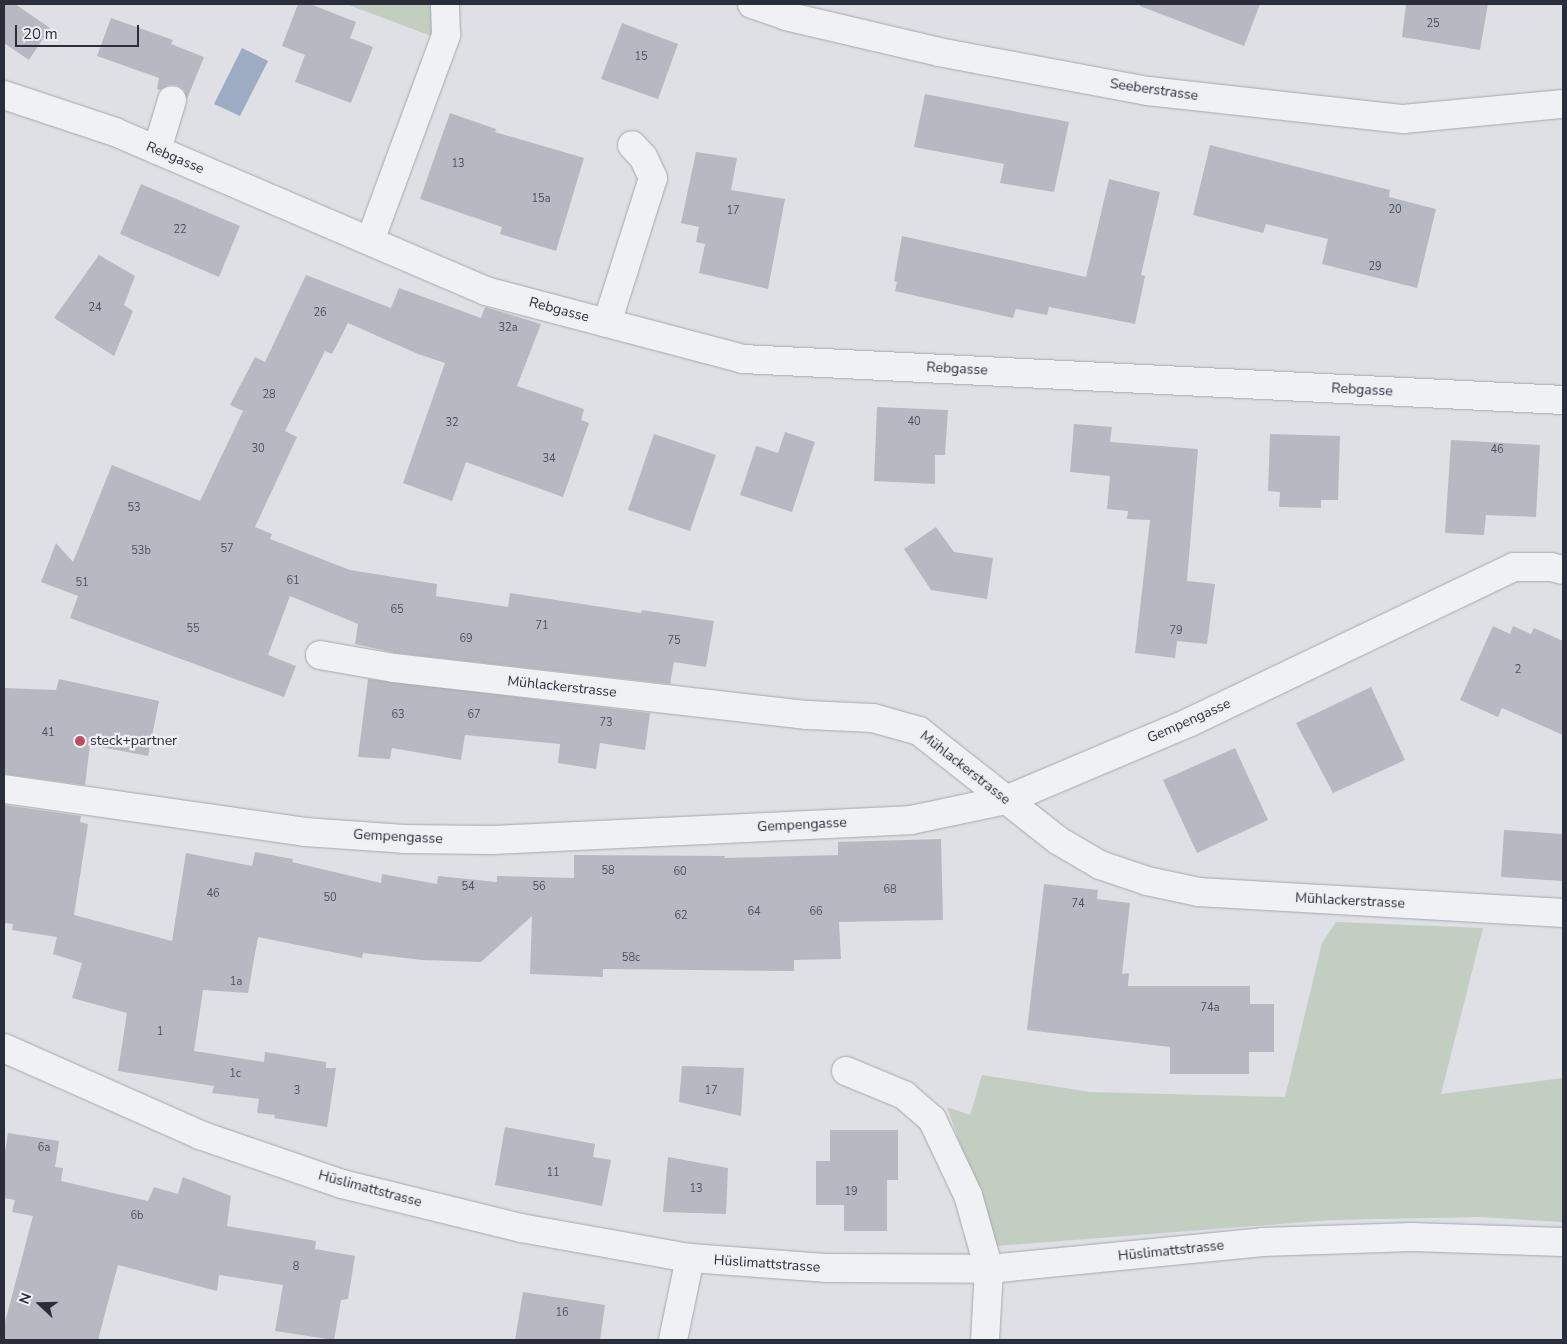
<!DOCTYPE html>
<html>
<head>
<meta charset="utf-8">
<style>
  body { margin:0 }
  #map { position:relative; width:1567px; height:1344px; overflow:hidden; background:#dee0e5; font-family:"Nunito Sans",sans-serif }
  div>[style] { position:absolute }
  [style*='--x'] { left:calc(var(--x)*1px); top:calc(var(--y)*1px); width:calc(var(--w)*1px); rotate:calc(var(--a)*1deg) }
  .green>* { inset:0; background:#c2cec0 }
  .water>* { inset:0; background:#9dacc2 }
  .building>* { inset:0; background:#b6b9c2 }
  .roads { filter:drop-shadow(0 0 1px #a4a7ae) drop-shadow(0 0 1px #a4a7ae) }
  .minor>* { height:28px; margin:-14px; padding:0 14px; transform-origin:14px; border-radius:14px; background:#f0f1f4 }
  .dots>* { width:14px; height:14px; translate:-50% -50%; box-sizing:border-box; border:2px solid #edeff3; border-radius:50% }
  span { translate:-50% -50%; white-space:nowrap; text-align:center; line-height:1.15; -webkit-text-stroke:4.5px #edeff3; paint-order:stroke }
  .number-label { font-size:11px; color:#4c515c }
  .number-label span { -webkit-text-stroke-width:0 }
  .street-label { font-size:14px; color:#292e3a }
  .poi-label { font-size:14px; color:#292e3a }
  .left { translate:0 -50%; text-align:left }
  .frame { position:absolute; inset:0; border:5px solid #292e3a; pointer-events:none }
  .north { position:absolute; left:15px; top:1279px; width:50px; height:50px; -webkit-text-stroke:4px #edeff3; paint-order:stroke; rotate:291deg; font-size:14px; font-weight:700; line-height:20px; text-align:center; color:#292e3a }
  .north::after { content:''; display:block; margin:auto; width:18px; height:22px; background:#292e3a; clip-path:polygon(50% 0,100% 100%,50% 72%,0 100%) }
  .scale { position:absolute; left:15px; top:25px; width:124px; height:22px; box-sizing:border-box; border:2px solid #292e3a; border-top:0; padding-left:6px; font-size:15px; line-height:18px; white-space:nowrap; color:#292e3a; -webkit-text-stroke:4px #edeff3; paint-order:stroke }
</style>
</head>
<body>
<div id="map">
  <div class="green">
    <i style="clip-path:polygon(346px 4px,438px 4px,434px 37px)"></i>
    <i style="clip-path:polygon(1336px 922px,1483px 928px,1441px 1094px,1563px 1078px,1563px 1222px,1480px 1217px,1331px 1220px,996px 1246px,947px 1107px,970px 1115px,982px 1075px,1090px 1092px,1285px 1097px,1322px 943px)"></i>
  </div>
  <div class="water">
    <i style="clip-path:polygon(242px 48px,268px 61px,240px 116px,214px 104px)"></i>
  </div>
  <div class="building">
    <i style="clip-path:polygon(4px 4px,15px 4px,50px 28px,29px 60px,4px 43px)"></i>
    <i style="clip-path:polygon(298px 4px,310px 4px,356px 22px,350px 38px,373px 47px,351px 103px,295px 82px,305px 55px,282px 46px)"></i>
    <i style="clip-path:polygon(1140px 4px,1260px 4px,1244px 46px,1140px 6px)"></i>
    <i style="clip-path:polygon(1406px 4px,1488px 4px,1480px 50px,1402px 37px)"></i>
    <i style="clip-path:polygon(111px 18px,173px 40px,171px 44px,204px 57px,187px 99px,184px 90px,177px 85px,168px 85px,160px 90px,157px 89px,159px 78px,97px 56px)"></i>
    <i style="clip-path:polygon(622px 23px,678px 44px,658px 99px,601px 79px)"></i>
    <i style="clip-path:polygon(925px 94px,1069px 122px,1054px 192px,1000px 183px,1004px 164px,914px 147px)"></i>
    <i style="clip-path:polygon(450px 113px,496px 129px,495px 132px,584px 158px,556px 251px,500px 234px,502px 227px,420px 199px)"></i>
    <i style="clip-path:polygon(1210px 145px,1390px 190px,1389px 197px,1436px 209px,1417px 288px,1322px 264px,1328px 239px,1266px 224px,1263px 233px,1193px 215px)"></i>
    <i style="clip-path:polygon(696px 152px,737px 158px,731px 190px,785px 199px,768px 289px,699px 273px,705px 244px,696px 242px,699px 227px,681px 223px)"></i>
    <i style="clip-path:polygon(1109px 179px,1160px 192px,1141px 275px,1145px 276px,1135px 324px,1049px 307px,1047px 315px,1016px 309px,1013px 318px,895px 291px,897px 282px,894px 281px,902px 236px,1086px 277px)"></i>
    <i style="clip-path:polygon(141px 184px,240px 226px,219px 277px,120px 234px)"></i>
    <i style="clip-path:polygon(99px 255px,135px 276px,124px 305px,133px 311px,114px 356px,54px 318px)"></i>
    <i style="clip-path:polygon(306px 275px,391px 308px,399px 288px,481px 318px,485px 307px,541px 324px,517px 386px,584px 409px,581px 420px,589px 423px,563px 497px,466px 462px,452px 501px,403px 483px,445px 363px,418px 354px,348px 323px,332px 354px,325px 351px,285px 431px,297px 437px,255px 527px,272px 534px,270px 539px,350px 570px,437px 584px,436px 596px,508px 607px,510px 593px,641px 613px,642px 610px,714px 621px,706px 667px,674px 662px,670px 684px,396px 653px,355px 644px,358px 624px,290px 596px,268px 655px,296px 666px,284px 697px,70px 618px,78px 596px,41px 582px,56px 543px,73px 562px,112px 465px,200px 501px,243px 411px,230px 405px,255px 357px,265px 362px)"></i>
    <i style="clip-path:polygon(877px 407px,948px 410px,945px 455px,935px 455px,935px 484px,874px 481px)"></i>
    <i style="clip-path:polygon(1074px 424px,1112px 427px,1110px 442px,1198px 449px,1187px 581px,1215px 584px,1207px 644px,1177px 641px,1175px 658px,1135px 653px,1150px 520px,1127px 519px,1128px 511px,1107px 509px,1110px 476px,1070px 472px)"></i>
    <i style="clip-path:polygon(785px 432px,815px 442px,792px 512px,740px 495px,756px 446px,778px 453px)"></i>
    <i style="clip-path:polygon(654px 434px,716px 455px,690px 531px,628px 510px)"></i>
    <i style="clip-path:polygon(1270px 434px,1340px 436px,1338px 500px,1321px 500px,1321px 508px,1279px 507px,1280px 492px,1268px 491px)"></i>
    <i style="clip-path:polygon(1451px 440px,1540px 445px,1536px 517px,1486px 515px,1484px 535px,1445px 533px)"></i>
    <i style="clip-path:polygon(936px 527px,954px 552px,993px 558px,987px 599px,931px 590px,904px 549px)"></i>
    <i style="clip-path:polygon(1493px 626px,1510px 634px,1513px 626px,1531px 634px,1534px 628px,1563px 641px,1563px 735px,1502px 708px,1498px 717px,1460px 700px)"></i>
    <i style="clip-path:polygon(59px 679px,159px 701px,148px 756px,90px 745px,85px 785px,4px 774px,4px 688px,56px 690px)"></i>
    <i style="clip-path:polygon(368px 679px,650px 713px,645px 750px,600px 743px,596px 769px,558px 763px,560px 744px,465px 735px,461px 760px,392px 748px,390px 759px,358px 757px)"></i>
    <i style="clip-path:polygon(1371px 687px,1405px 760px,1333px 793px,1296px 723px)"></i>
    <i style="clip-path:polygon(1235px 748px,1268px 820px,1197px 853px,1163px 780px)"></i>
    <i style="clip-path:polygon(4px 805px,81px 816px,80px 822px,88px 824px,74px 915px,172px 941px,186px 853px,252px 866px,255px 852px,293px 859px,292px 862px,381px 883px,382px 874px,437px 884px,438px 876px,497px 882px,497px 876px,574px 878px,574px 855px,725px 856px,724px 858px,838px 855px,838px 842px,941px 839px,943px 920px,839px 922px,841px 959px,794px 960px,794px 971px,603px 969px,603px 977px,530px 974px,532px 916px,481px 962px,422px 960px,363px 953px,362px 958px,258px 937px,248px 993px,203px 990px,194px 1051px,264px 1062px,265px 1052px,326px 1062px,326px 1068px,336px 1068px,327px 1127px,274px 1118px,275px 1115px,257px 1113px,259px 1099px,212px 1093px,214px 1086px,118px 1071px,127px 1013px,72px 998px,82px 963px,53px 954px,57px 937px,12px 930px,13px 924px,4px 923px)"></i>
    <i style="clip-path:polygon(1504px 830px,1563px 834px,1563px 881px,1501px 877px)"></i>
    <i style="clip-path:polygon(1044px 884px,1098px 890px,1097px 899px,1130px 903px,1122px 974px,1129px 973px,1128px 986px,1250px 986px,1250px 1004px,1274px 1004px,1274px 1052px,1249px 1052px,1249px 1074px,1170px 1074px,1170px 1047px,1027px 1030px)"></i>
    <i style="clip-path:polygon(682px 1066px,744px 1068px,741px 1116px,679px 1102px)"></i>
    <i style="clip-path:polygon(505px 1127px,595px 1144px,593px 1157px,611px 1160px,602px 1206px,495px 1185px)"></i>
    <i style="clip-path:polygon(830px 1130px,898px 1130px,898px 1180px,887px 1180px,887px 1231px,844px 1231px,844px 1205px,816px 1205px,816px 1161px,830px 1161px)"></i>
    <i style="clip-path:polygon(8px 1133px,59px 1141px,55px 1167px,63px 1168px,61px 1181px,148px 1201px,154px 1187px,178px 1194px,183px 1177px,231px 1196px,227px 1226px,316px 1241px,315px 1249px,355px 1256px,348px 1299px,341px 1300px,334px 1340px,275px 1331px,283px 1285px,219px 1275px,217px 1291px,118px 1265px,98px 1340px,4px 1340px,4px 1326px,33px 1216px,12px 1212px,15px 1200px,4px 1198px,4px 1158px)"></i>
    <i style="clip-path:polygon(668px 1157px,728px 1168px,726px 1214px,663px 1212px)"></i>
    <i style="clip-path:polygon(523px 1292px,605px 1305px,600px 1340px,515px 1340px)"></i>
  </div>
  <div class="roads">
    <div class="minor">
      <i style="--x:752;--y:4;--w:36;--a:19"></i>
      <i style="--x:786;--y:16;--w:157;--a:13.2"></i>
      <i style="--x:939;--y:52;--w:213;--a:10.6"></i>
      <i style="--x:1148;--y:91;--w:257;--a:6.3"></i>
      <i style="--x:1403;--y:119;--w:161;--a:-5.4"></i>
      <i style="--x:4;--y:95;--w:117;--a:18.4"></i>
      <i style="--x:115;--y:132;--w:404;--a:23.2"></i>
      <i style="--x:486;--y:291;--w:266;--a:14.8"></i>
      <i style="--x:743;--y:359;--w:821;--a:2.86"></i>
      <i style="--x:157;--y:150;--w:52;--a:-73.3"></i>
      <i style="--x:370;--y:241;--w:220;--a:-69.7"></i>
      <i style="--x:446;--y:35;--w:31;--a:-92"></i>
      <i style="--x:607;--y:323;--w:152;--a:-72.4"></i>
      <i style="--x:653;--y:178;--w:23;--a:-115"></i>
      <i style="--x:643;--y:157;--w:16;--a:-133"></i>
      <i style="--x:320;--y:655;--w:75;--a:10"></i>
      <i style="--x:394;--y:668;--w:416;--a:6.5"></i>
      <i style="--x:807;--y:715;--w:66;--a:2.6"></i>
      <i style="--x:873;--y:718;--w:48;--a:15.8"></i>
      <i style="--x:919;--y:731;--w:178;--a:38.2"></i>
      <i style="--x:1059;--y:841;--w:48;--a:30.3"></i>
      <i style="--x:1100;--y:865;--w:50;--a:18.8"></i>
      <i style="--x:1147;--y:881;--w:53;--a:11.9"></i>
      <i style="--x:1199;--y:892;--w:365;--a:3.3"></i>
      <i style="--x:4;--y:789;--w:304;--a:8.1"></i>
      <i style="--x:305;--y:832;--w:99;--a:4"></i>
      <i style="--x:404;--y:839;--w:87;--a:0.7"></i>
      <i style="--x:491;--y:840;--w:420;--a:-2.7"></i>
      <i style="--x:911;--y:820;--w:97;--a:-11.9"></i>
      <i style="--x:1006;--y:800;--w:198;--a:-22.9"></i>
      <i style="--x:1188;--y:723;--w:361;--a:-25.6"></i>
      <i style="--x:1514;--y:567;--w:37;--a:0"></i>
      <i style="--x:1551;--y:567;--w:12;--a:14"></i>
      <i style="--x:4;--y:1048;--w:214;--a:23.9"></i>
      <i style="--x:200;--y:1135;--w:150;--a:19"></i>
      <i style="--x:342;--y:1184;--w:184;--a:13.8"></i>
      <i style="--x:521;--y:1228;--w:172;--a:10.1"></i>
      <i style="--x:690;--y:1258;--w:135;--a:4.2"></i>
      <i style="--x:825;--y:1268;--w:164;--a:0.3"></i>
      <i style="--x:989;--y:1269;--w:275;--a:-5.6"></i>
      <i style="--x:1263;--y:1242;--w:149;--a:-1.9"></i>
      <i style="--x:1412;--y:1237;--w:151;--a:1.9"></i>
      <i style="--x:846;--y:1071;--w:63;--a:22.5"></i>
      <i style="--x:904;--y:1095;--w:37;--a:41"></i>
      <i style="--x:932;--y:1119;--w:84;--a:64.7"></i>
      <i style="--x:968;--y:1195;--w:77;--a:74.2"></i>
      <i style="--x:989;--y:1269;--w:71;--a:93.2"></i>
      <i style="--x:673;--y:1340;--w:84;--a:-78.3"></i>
    </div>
  </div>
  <div class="dots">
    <i style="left:80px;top:741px;background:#bd5058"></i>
  </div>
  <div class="number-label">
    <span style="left:1433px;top:24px">25</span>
    <span style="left:641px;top:57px">15</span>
    <span style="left:458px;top:164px">13</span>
    <span style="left:541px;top:199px">15a</span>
    <span style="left:1395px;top:210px">20</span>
    <span style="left:733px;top:211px">17</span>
    <span style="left:180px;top:230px">22</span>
    <span style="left:1375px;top:267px">29</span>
    <span style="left:95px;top:308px">24</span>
    <span style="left:320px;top:313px">26</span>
    <span style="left:508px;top:328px">32a</span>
    <span style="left:269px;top:395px">28</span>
    <span style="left:914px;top:422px">40</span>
    <span style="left:452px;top:423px">32</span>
    <span style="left:258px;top:449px">30</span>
    <span style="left:1497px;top:450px">46</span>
    <span style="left:549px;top:459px">34</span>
    <span style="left:134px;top:508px">53</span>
    <span style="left:227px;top:549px">57</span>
    <span style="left:141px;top:551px">53b</span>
    <span style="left:293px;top:581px">61</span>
    <span style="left:82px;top:583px">51</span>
    <span style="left:397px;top:610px">65</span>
    <span style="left:542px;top:626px">71</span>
    <span style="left:193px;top:629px">55</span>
    <span style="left:1176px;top:631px">79</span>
    <span style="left:466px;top:639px">69</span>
    <span style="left:674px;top:641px">75</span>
    <span style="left:1518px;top:670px">2</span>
    <span style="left:398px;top:715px">63</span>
    <span style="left:474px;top:715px">67</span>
    <span style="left:606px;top:723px">73</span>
    <span style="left:48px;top:733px">41</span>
    <span style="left:608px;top:871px">58</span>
    <span style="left:680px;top:872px">60</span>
    <span style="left:468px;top:887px">54</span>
    <span style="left:539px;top:887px">56</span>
    <span style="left:890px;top:890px">68</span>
    <span style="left:213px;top:894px">46</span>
    <span style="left:330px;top:898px">50</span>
    <span style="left:1078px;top:904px">74</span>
    <span style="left:754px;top:912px">64</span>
    <span style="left:816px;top:912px">66</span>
    <span style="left:681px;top:916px">62</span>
    <span style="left:631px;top:958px">58c</span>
    <span style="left:236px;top:982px">1a</span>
    <span style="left:1210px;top:1008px">74a</span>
    <span style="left:160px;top:1032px">1</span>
    <span style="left:235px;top:1074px">1c</span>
    <span style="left:297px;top:1091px">3</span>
    <span style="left:711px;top:1091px">17</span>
    <span style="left:44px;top:1148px">6a</span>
    <span style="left:553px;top:1173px">11</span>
    <span style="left:696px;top:1189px">13</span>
    <span style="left:851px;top:1192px">19</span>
    <span style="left:137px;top:1216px">6b</span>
    <span style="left:296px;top:1267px">8</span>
    <span style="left:562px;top:1313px">16</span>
  </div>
  <div class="street-label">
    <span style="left:1154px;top:90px;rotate:8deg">Seeberstrasse</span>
    <span style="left:175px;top:158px;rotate:23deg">Rebgasse</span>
    <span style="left:559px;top:310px;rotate:15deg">Rebgasse</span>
    <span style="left:957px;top:369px;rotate:3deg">Rebgasse</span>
    <span style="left:1362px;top:390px;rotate:3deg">Rebgasse</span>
    <span style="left:562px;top:687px;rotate:6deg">Mühlackerstrasse</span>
    <span style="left:1189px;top:721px;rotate:-24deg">Gempengasse</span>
    <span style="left:965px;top:768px;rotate:38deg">Mühlackerstrasse</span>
    <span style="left:802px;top:825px;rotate:-3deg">Gempengasse</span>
    <span style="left:398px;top:837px;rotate:3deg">Gempengasse</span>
    <span style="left:1350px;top:901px;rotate:3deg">Mühlackerstrasse</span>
    <span style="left:370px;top:1189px;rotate:15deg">Hüslimattstrasse</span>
    <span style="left:1171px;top:1251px;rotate:-6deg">Hüslimattstrasse</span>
    <span style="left:767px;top:1264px;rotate:4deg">Hüslimattstrasse</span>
  </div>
  <div class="poi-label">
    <span class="left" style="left:90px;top:741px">steck+partner</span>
  </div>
  <div class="frame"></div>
  <div class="north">N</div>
  <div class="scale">20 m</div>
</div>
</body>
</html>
